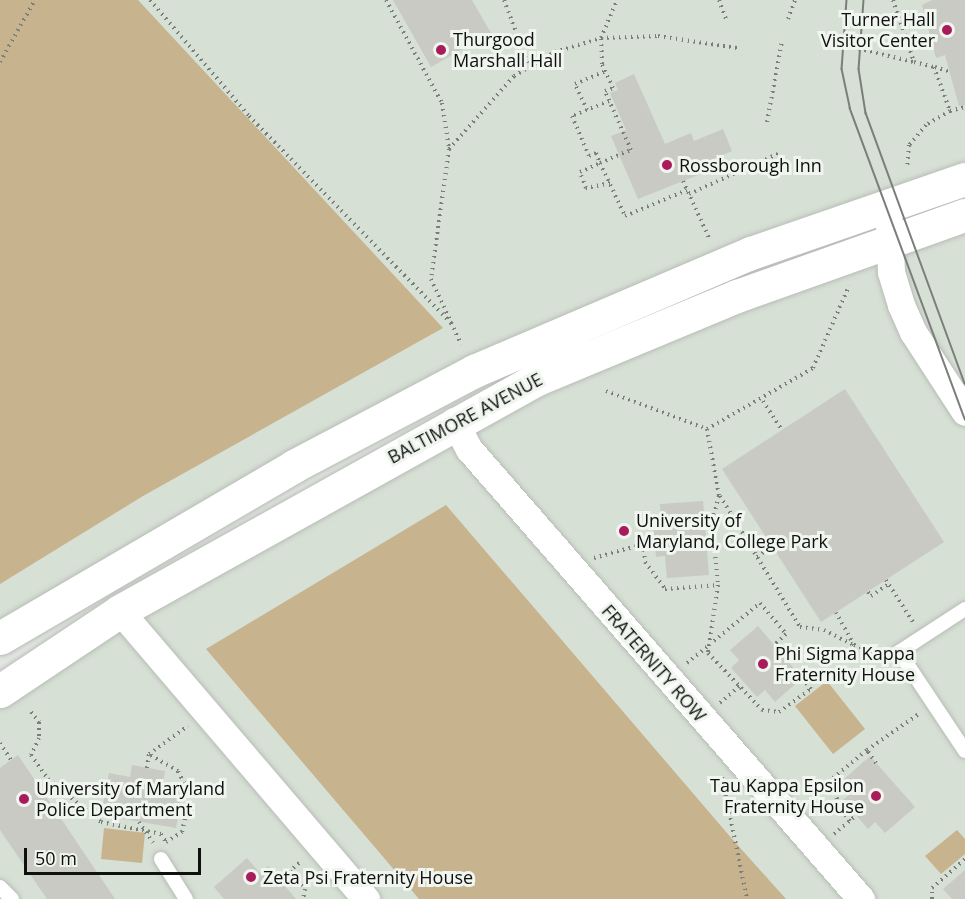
<!DOCTYPE html>
<html>
<head>
<meta charset="utf-8">
<style>
  body { margin:0 }
  #map { position:relative; width:965px; height:899px; overflow:hidden; background:#e3e7e2; font-family:"Open Sans",sans-serif }
  div>[style] { position:absolute }
  [style*='--x'] { left:calc(var(--x)*1px); top:calc(var(--y)*1px); width:calc(var(--w)*1px); rotate:calc(var(--a)*1deg) }
  .built>* { inset:0; background:#d6e0d4 }
  .green>* { inset:0; background:#c7b38d }
  .building>* { inset:0; background:#c9cac4 }
  .path>* { height:4px; margin-top:-2px; transform-origin:0; background:repeating-linear-gradient(90deg,#7a7d79 0 1.5px,transparent 0 6px) }
  .roads { filter:drop-shadow(0 0 2px #b8bcb7) drop-shadow(0 0 2px #b8bcb7) }
  .lane>* { height:14px; margin:-7px; padding:0 7px; transform-origin:7px; border-radius:7px; background:#fff }
  .street>* { height:27px; margin:-13.5px; padding:0 13.5px; transform-origin:13.5px; border-radius:13.5px; background:#fff }
  .primary>* { height:33px; margin:-16.5px; padding:0 16.5px; transform-origin:16.5px; border-radius:16.5px; background:#fff }
  .tram>* { height:1.5px; margin:-0.75px; padding:0 0.75px; transform-origin:0.75px; border-radius:0.75px; background:#7b7e7b }
  .dots>* { width:16px; height:16px; translate:-50% -50%; box-sizing:border-box; border:3px solid #f0f5ef; border-radius:50% }
  span { translate:-50% -50%; white-space:nowrap; text-align:center; line-height:1.15; -webkit-text-stroke:6px #f0f5ef; paint-order:stroke }
  .poi-label { font-size:18px; color:#0f110f }
  .right { translate:-100% -50%; text-align:right }
  .left { translate:0 -50%; text-align:left }
  .street-label { font-size:18px; color:#0f110f }
  .scale { position:absolute; left:24px; top:848px; width:177px; height:27px; box-sizing:border-box; border:3px solid #0f110f; border-top:0; padding-left:8px; font-size:18px; line-height:21px; white-space:nowrap; color:#0f110f; -webkit-text-stroke:4px #f0f5ef; paint-order:stroke }
</style>
</head>
<body>
<div id="map">
  <div class="built">
    <i style="clip-path:polygon(0 0,965px 0,965px 166px,782px 224px,515px 338px,0 646px)"></i>
    <i style="clip-path:polygon(965px 228px,965px 899px,0 899px,0 710px,144px 614px,475px 428px,673px 337px)"></i>
  </div>
  <div class="green">
    <i style="clip-path:polygon(0 0,138px 0,443px 328px,143px 496px,0 584px)"></i>
    <i style="clip-path:polygon(446px 505px,733px 840px,786px 899px,419px 899px,206px 649px)"></i>
    <i style="clip-path:polygon(827px 681px,865px 729px,833px 754px,795px 706px)"></i>
    <i style="clip-path:polygon(104px 828px,145px 833px,142px 863px,101px 859px)"></i>
    <i style="clip-path:polygon(957px 830px,965px 839px,965px 854px,941px 874px,925px 856px)"></i>
  </div>
  <div class="building">
    <i style="clip-path:polygon(393px 0,472px 0,491px 33px,431px 67px)"></i>
    <i style="clip-path:polygon(932px 0,965px 0,965px 105px,959px 106px,945px 55px,936px 58px,922px 5px)"></i>
    <i style="clip-path:polygon(634px 74px,665px 144px,691px 133px,694px 141px,723px 129px,732px 151px,704px 163px,708px 171px,638px 199px,611px 136px,626px 130px,610px 93px,618px 90px,615px 83px)"></i>
    <i style="clip-path:polygon(845px 389px,944px 542px,821px 622px,722px 469px)"></i>
    <i style="clip-path:polygon(703px 501px,709px 575px,667px 578px,665px 556px,656px 557px,653px 522px,661px 522px,660px 504px)"></i>
    <i style="clip-path:polygon(758px 626px,802px 678px,775px 702px,765px 690px,757px 697px,731px 668px,739px 660px,730px 650px)"></i>
    <i style="clip-path:polygon(18px 755px,105px 884px,115px 899px,47px 899px,0 830px,0 768px)"></i>
    <i style="clip-path:polygon(870px 756px,915px 807px,885px 833px,875px 822px,868px 829px,843px 800px,851px 793px,841px 782px)"></i>
    <i style="clip-path:polygon(132px 765px,165px 771px,163px 782px,184px 786px,176px 828px,101px 815px,109px 773px,130px 777px)"></i>
    <i style="clip-path:polygon(247px 858px,260px 873px,268px 866px,296px 899px,224px 899px,214px 887px)"></i>
    <i style="clip-path:polygon(965px 870px,965px 899px,952px 899px,943px 889px)"></i>
  </div>
  <div class="path">
    <i style="--x:150;--y:0;--w:153;--a:49.5"></i>
    <i style="--x:249;--y:116;--w:291;--a:45.7"></i>
    <i style="--x:386;--y:0;--w:117;--a:61.5"></i>
    <i style="--x:442;--y:103;--w:47;--a:81.3"></i>
    <i style="--x:449;--y:149;--w:98;--a:-48.3"></i>
    <i style="--x:514;--y:76;--w:48;--a:-30.3"></i>
    <i style="--x:555;--y:52;--w:48;--a:-16.9"></i>
    <i style="--x:601;--y:38;--w:57;--a:-2"></i>
    <i style="--x:658;--y:36;--w:80;--a:8.6"></i>
    <i style="--x:504;--y:0;--w:72;--a:69.5"></i>
    <i style="--x:719;--y:0;--w:23;--a:70"></i>
    <i style="--x:893;--y:0;--w:65;--a:71.3"></i>
    <i style="--x:914;--y:62;--w:21;--a:14"></i>
    <i style="--x:934;--y:67;--w:47;--a:70"></i>
    <i style="--x:950;--y:111;--w:28;--a:150"></i>
    <i style="--x:926;--y:125;--w:26;--a:130"></i>
    <i style="--x:909;--y:145;--w:24;--a:95"></i>
    <i style="--x:788;--y:19;--w:20;--a:-70"></i>
    <i style="--x:853;--y:47;--w:62;--a:14"></i>
    <i style="--x:0;--y:62;--w:71;--a:-60.6"></i>
    <i style="--x:935;--y:67;--w:16;--a:18"></i>
    <i style="--x:609;--y:101;--w:40;--a:158"></i>
    <i style="--x:572;--y:116;--w:43;--a:67"></i>
    <i style="--x:589;--y:156;--w:8;--a:-23"></i>
    <i style="--x:596;--y:153;--w:11;--a:68"></i>
    <i style="--x:600;--y:163;--w:34;--a:-23"></i>
    <i style="--x:631;--y:150;--w:64;--a:-113.8"></i>
    <i style="--x:605;--y:91;--w:9;--a:-21"></i>
    <i style="--x:613;--y:88;--w:26;--a:-115"></i>
    <i style="--x:602;--y:64;--w:26;--a:-92"></i>
    <i style="--x:601;--y:38;--w:41;--a:-67.2"></i>
    <i style="--x:587;--y:110;--w:29;--a:-115"></i>
    <i style="--x:575;--y:84;--w:33;--a:-23"></i>
    <i style="--x:950;--y:111;--w:16;--a:-15"></i>
    <i style="--x:767;--y:122;--w:82;--a:-79.5"></i>
    <i style="--x:449;--y:149;--w:131;--a:97.9"></i>
    <i style="--x:431;--y:279;--w:72;--a:65.2"></i>
    <i style="--x:683;--y:181;--w:65;--a:65.4"></i>
    <i style="--x:610;--y:183;--w:25;--a:168"></i>
    <i style="--x:586;--y:188;--w:17;--a:-111"></i>
    <i style="--x:580;--y:172;--w:22;--a:-24"></i>
    <i style="--x:600;--y:163;--w:59;--a:64.7"></i>
    <i style="--x:625;--y:216;--w:67;--a:-22.8"></i>
    <i style="--x:689;--y:194;--w:100;--a:-24.3"></i>
    <i style="--x:606;--y:391;--w:108;--a:20.6"></i>
    <i style="--x:707;--y:429;--w:122;--a:-29.9"></i>
    <i style="--x:813;--y:368;--w:90;--a:-66.3"></i>
    <i style="--x:763;--y:401;--w:35;--a:57"></i>
    <i style="--x:707;--y:429;--w:68;--a:79.8"></i>
    <i style="--x:719;--y:496;--w:26;--a:106"></i>
    <i style="--x:712;--y:521;--w:64;--a:84.6"></i>
    <i style="--x:718;--y:585;--w:69;--a:98.4"></i>
    <i style="--x:708;--y:653;--w:79;--a:46.5"></i>
    <i style="--x:762;--y:710;--w:17;--a:7"></i>
    <i style="--x:779;--y:712;--w:39;--a:-36"></i>
    <i style="--x:811;--y:689;--w:14;--a:-129"></i>
    <i style="--x:720;--y:496;--w:153;--a:58.6"></i>
    <i style="--x:800;--y:627;--w:24;--a:7"></i>
    <i style="--x:824;--y:630;--w:34;--a:27"></i>
    <i style="--x:854;--y:645;--w:37;--a:-119"></i>
    <i style="--x:704;--y:515;--w:10;--a:37"></i>
    <i style="--x:644;--y:544;--w:18;--a:87"></i>
    <i style="--x:645;--y:562;--w:34;--a:53"></i>
    <i style="--x:665;--y:589;--w:53;--a:-4.3"></i>
    <i style="--x:757;--y:557;--w:19;--a:-36"></i>
    <i style="--x:594;--y:558;--w:62;--a:-15.8"></i>
    <i style="--x:886;--y:580;--w:50;--a:57.3"></i>
    <i style="--x:868;--y:592;--w:5;--a:53"></i>
    <i style="--x:871;--y:596;--w:22;--a:-34"></i>
    <i style="--x:714;--y:641;--w:60;--a:-39.6"></i>
    <i style="--x:760;--y:603;--w:40;--a:50"></i>
    <i style="--x:786;--y:634;--w:16;--a:137"></i>
    <i style="--x:854;--y:645;--w:31;--a:19"></i>
    <i style="--x:687;--y:663;--w:26;--a:-39"></i>
    <i style="--x:720;--y:703;--w:30;--a:-41"></i>
    <i style="--x:31;--y:712;--w:13;--a:51"></i>
    <i style="--x:39;--y:722;--w:16;--a:90"></i>
    <i style="--x:39;--y:738;--w:19;--a:115"></i>
    <i style="--x:31;--y:755;--w:29;--a:55"></i>
    <i style="--x:48;--y:779;--w:68;--a:39.1"></i>
    <i style="--x:101;--y:822;--w:61;--a:11.3"></i>
    <i style="--x:161;--y:834;--w:9;--a:58"></i>
    <i style="--x:166;--y:842;--w:19;--a:-32"></i>
    <i style="--x:182;--y:832;--w:39;--a:-78"></i>
    <i style="--x:190;--y:794;--w:26;--a:-118"></i>
    <i style="--x:178;--y:771;--w:34;--a:-150"></i>
    <i style="--x:0;--y:743;--w:20;--a:57"></i>
    <i style="--x:876;--y:763;--w:16;--a:-125"></i>
    <i style="--x:867;--y:750;--w:65;--a:-34.9"></i>
    <i style="--x:147;--y:768;--w:14;--a:-82"></i>
    <i style="--x:149;--y:754;--w:48;--a:-35.7"></i>
    <i style="--x:722;--y:777;--w:125;--a:78.4"></i>
    <i style="--x:850;--y:821;--w:20;--a:-127"></i>
    <i style="--x:838;--y:805;--w:27;--a:-100"></i>
    <i style="--x:833;--y:778;--w:44;--a:-39.5"></i>
    <i style="--x:139;--y:822;--w:25;--a:56"></i>
    <i style="--x:834;--y:834;--w:30;--a:-40"></i>
    <i style="--x:290;--y:871;--w:23;--a:50"></i>
    <i style="--x:305;--y:889;--w:10;--a:101"></i>
    <i style="--x:280;--y:880;--w:30;--a:-42"></i>
    <i style="--x:932;--y:899;--w:11;--a:-90"></i>
    <i style="--x:932;--y:888;--w:44;--a:-41.3"></i>
  </div>
  <div class="roads">
    <div class="lane">
      <i style="--x:965;--y:609;--w:79;--a:146.9"></i>
      <i style="--x:899;--y:652;--w:119;--a:56.3"></i>
      <i style="--x:161;--y:859;--w:47;--a:58"></i>
      <i style="--x:0;--y:887;--w:17;--a:45"></i>
    </div>
    <div class="street">
      <i style="--x:889;--y:223;--w:49;--a:87.7"></i>
      <i style="--x:891;--y:272;--w:34;--a:73"></i>
      <i style="--x:901;--y:305;--w:30;--a:66"></i>
      <i style="--x:913;--y:332;--w:95;--a:57"></i>
      <i style="--x:454;--y:421;--w:32;--a:62"></i>
      <i style="--x:469;--y:449;--w:597;--a:48.94"></i>
      <i style="--x:120;--y:611;--w:379;--a:49.5"></i>
    </div>
    <div class="primary">
      <i style="--x:0;--y:638;--w:341;--a:-30.3"></i>
      <i style="--x:294;--y:466;--w:204;--a:-27.8"></i>
      <i style="--x:474;--y:371;--w:301;--a:-23.1"></i>
      <i style="--x:751;--y:253;--w:226;--a:-19.1"></i>
      <i style="--x:0;--y:691;--w:144;--a:-33.7"></i>
      <i style="--x:120;--y:611;--w:475;--a:-29.1"></i>
      <i style="--x:535;--y:380;--w:219;--a:-22.6"></i>
      <i style="--x:737;--y:296;--w:242;--a:-19.6"></i>
    </div>
  </div>
  <div class="tram">
    <i style="--x:847;--y:0;--w:69;--a:94.1"></i>
    <i style="--x:842;--y:69;--w:40;--a:78"></i>
    <i style="--x:850;--y:108;--w:332;--a:69.7"></i>
    <i style="--x:864;--y:0;--w:69;--a:94.1"></i>
    <i style="--x:859;--y:69;--w:45;--a:81"></i>
    <i style="--x:866;--y:113;--w:288;--a:69.9"></i>
  </div>
  <div class="dots">
    <i style="left:947px;top:30px;background:#a91c5c"></i>
    <i style="left:441px;top:50px;background:#a91c5c"></i>
    <i style="left:667px;top:165px;background:#a91c5c"></i>
    <i style="left:624px;top:531px;background:#a91c5c"></i>
    <i style="left:763px;top:664px;background:#a91c5c"></i>
    <i style="left:876px;top:796px;background:#a91c5c"></i>
    <i style="left:24px;top:799px;background:#a91c5c"></i>
    <i style="left:251px;top:877px;background:#a91c5c"></i>
  </div>
  <div class="poi-label">
    <span class="right" style="left:935px;top:30px">Turner Hall<br>Visitor Center</span>
    <span class="left" style="left:453px;top:50px">Thurgood<br>Marshall Hall</span>
    <span class="left" style="left:679px;top:165px">Rossborough Inn</span>
    <span class="left" style="left:636px;top:531px">University of<br>Maryland, College Park</span>
    <span class="left" style="left:775px;top:664px">Phi Sigma Kappa<br>Fraternity House</span>
    <span class="right" style="left:864px;top:796px">Tau Kappa Epsilon<br>Fraternity House</span>
    <span class="left" style="left:36px;top:799px">University of Maryland<br>Police Department</span>
    <span class="left" style="left:263px;top:877px">Zeta Psi Fraternity House</span>
  </div>
  <div class="street-label">
    <span style="left:465px;top:418px;rotate:-28deg">BALTIMORE AVENUE</span>
    <span style="left:654px;top:663px;rotate:49deg">FRATERNITY ROW</span>
  </div>
  <div class="scale">50 m</div>
</div>
</body>
</html>
